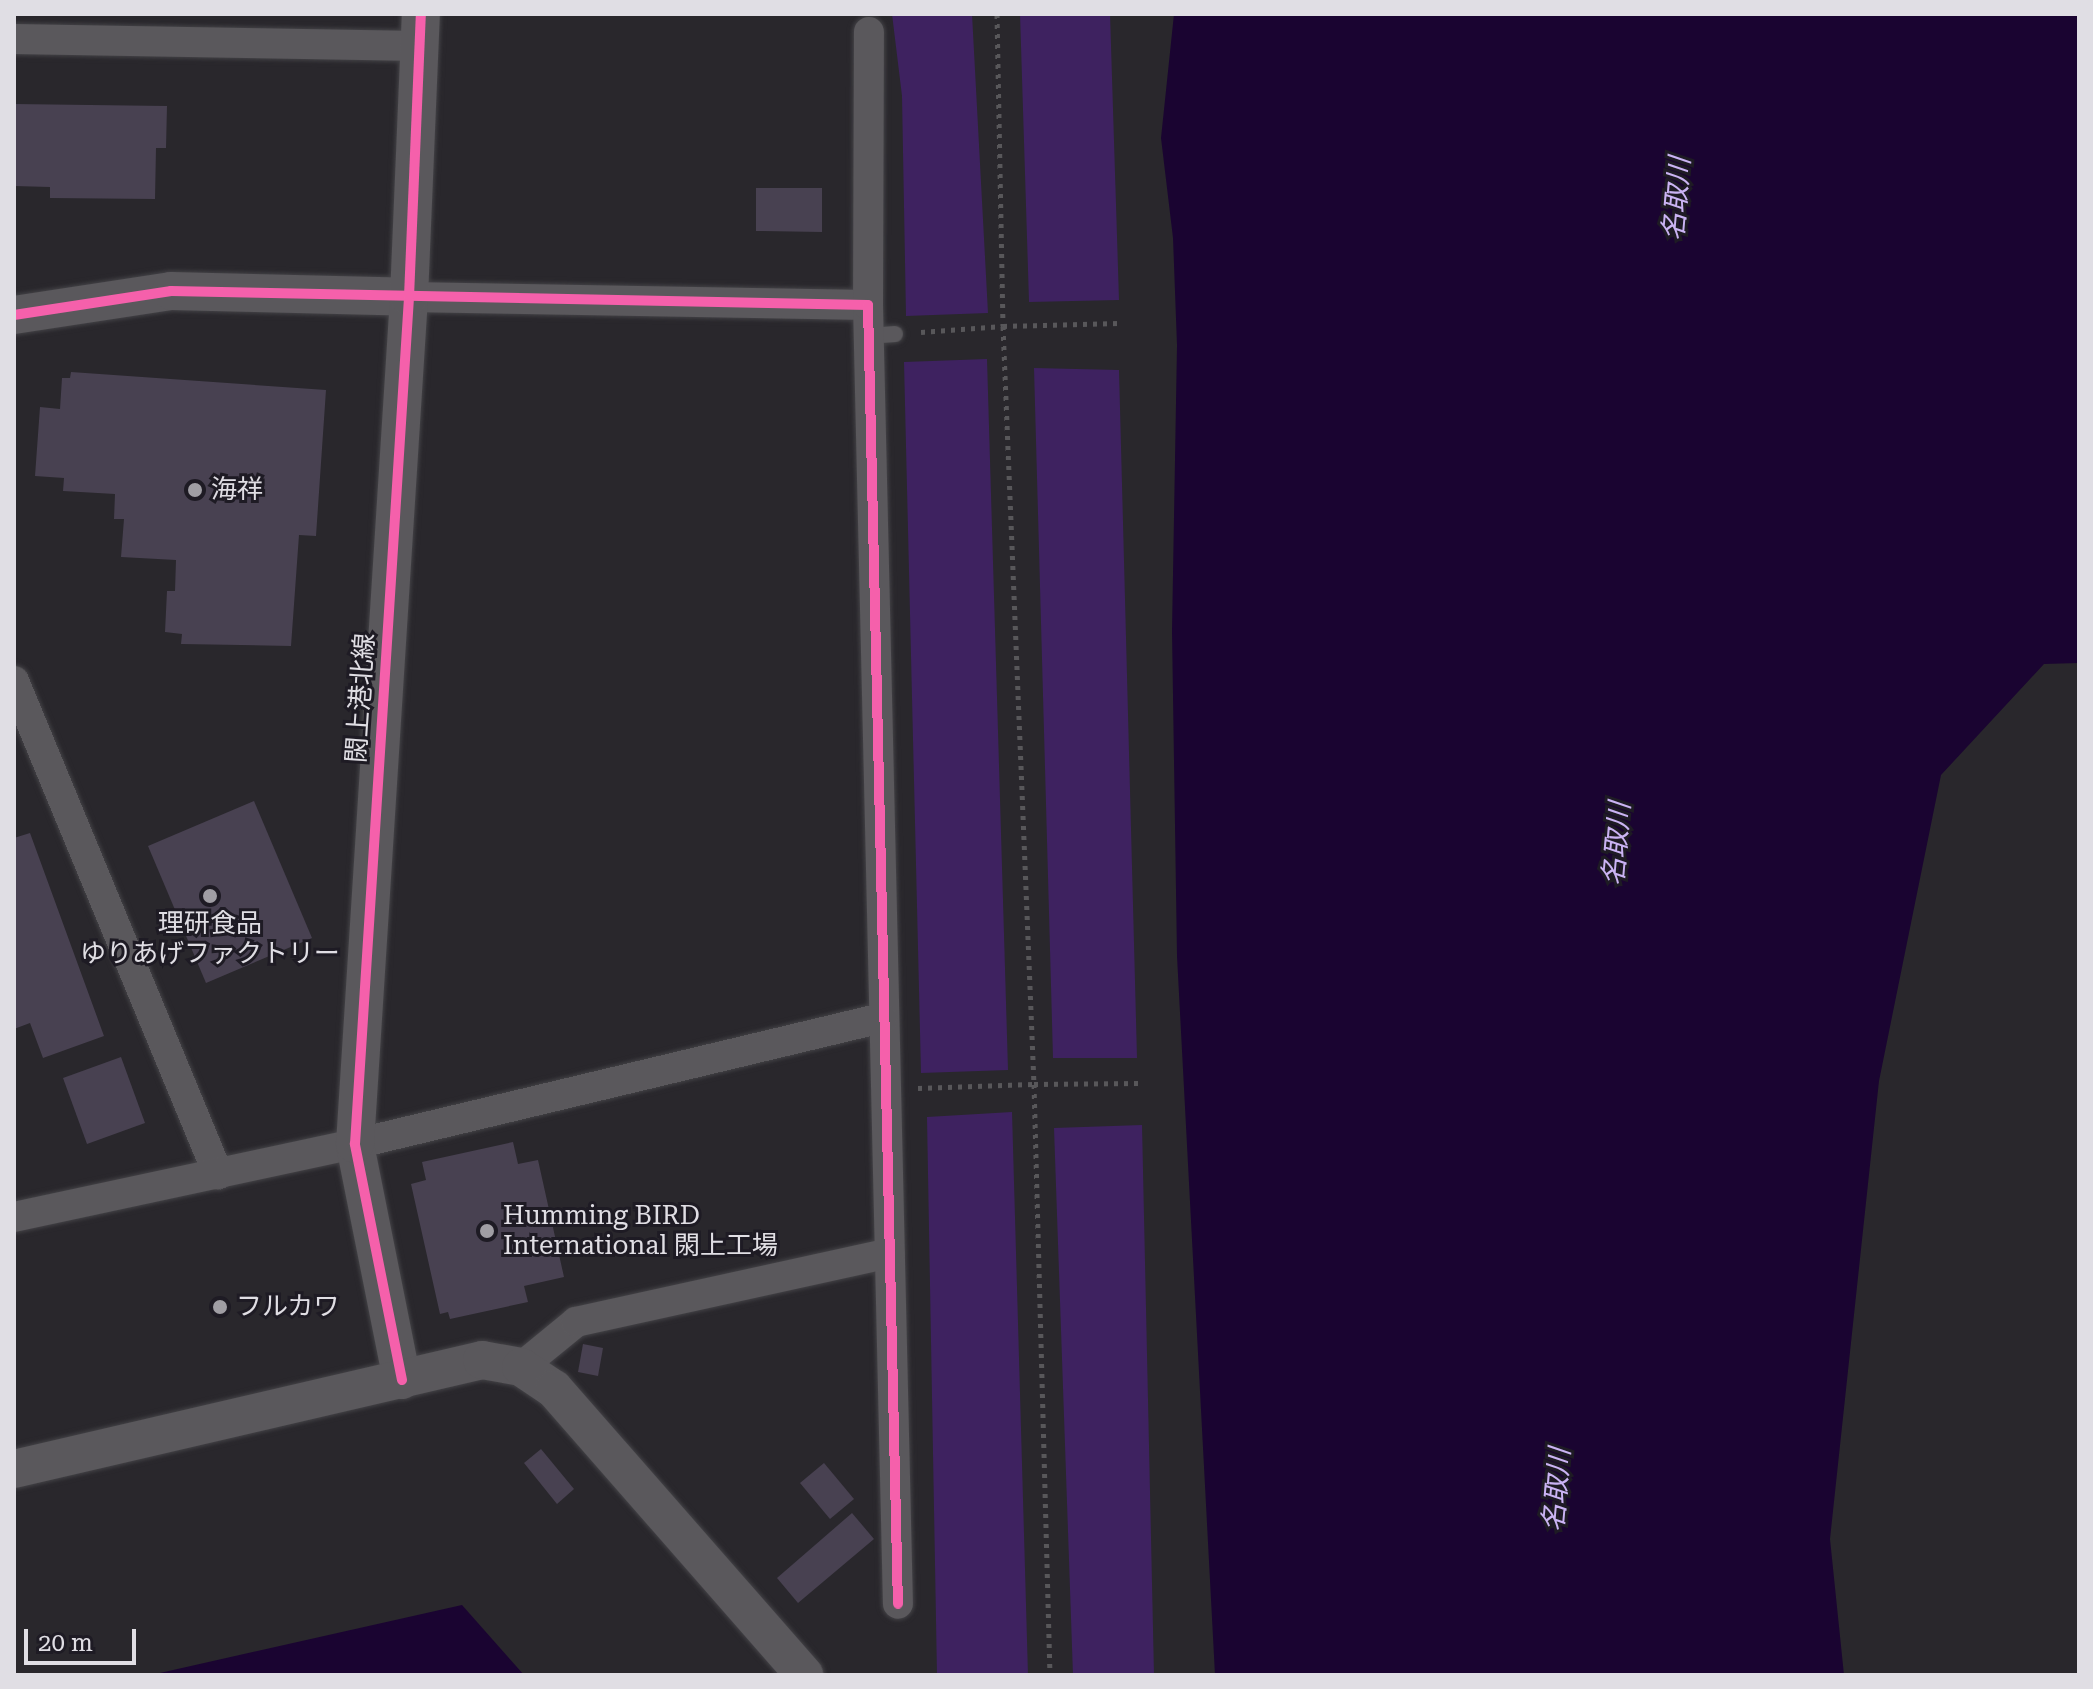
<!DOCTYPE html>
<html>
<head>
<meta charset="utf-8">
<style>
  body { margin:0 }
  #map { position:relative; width:2093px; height:1689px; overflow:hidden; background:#29272c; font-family:"Roboto Serif","Noto Sans JP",serif }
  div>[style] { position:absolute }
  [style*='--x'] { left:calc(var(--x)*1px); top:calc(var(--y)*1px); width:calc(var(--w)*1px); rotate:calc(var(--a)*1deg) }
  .green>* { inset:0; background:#3e2260 }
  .water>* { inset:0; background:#1a0431 }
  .building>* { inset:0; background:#484151 }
  .path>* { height:5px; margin-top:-2.5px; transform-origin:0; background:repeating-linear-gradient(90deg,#58575a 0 4px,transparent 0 10px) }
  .roads { filter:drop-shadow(0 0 2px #434246) drop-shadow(0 0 2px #434246) }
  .service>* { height:16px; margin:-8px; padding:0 8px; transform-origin:8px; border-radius:8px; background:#5a585c }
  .minor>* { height:30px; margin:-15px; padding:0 15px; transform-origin:15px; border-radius:15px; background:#5a585c }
  .tertiary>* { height:38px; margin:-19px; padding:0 19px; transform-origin:19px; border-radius:19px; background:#5a585c }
  .cycleway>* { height:10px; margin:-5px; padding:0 5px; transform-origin:5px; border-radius:5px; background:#f560ab }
  .dots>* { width:22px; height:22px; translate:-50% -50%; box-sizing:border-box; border:4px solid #1e1b24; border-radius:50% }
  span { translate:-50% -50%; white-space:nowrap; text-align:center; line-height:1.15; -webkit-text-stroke:6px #1e1b24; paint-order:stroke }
  .poi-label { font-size:26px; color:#e0dee4 }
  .left { translate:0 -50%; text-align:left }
  .street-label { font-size:26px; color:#e0dee4 }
  .water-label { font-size:28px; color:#cab3f3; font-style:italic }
  .frame { position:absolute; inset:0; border:16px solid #e0dee4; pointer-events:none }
  .scale { position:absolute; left:24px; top:1629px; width:112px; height:36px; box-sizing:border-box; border:4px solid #e0dee4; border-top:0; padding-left:10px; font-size:24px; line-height:28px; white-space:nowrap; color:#e0dee4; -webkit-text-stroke:6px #1e1b24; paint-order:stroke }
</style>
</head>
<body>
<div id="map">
  <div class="green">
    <i style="clip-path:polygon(892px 14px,972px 14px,988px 313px,906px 316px,902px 96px)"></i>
    <i style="clip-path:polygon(1020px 14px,1110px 14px,1119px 300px,1029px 302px)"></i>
    <i style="clip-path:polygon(987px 359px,1008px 1070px,921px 1073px,904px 362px)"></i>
    <i style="clip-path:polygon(1034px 368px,1119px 370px,1137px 1058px,1053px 1058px)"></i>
    <i style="clip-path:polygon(1012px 1112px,1028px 1675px,937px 1675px,927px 1117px)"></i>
    <i style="clip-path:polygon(1142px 1125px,1154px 1675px,1073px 1675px,1054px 1128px)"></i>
  </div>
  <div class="water">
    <i style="clip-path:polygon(1174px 14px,2079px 14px,2079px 663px,2044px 664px,1941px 775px,1879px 1081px,1830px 1539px,1844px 1675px,1215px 1675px,1177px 956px,1172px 631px,1177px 345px,1173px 238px,1161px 138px)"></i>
    <i style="clip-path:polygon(462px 1605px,524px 1675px,151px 1675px)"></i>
  </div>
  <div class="building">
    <i style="clip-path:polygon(14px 104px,167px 106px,166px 148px,156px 148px,155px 199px,50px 198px,50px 187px,14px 186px)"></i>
    <i style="clip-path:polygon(756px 188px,822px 188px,822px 232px,756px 231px)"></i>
    <i style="clip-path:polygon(71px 372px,326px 390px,316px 536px,299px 535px,291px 646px,181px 644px,182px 634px,165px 632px,167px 591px,175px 591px,176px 560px,121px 557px,124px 519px,114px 519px,115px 494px,63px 491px,64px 478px,35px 476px,40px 407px,60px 409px,62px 378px,70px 378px)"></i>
    <i style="clip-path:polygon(254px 801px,312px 938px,206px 983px,148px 846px)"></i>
    <i style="clip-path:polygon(30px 833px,104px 1036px,43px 1058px,30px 1023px,14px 1029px,14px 838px)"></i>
    <i style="clip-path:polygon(121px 1057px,145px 1123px,87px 1144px,63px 1078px)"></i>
    <i style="clip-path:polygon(513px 1142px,518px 1164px,538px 1160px,564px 1277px,524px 1286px,528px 1302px,450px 1319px,448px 1312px,440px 1314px,411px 1184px,426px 1180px,422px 1162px)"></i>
    <i style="clip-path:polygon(583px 1344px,603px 1348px,598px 1376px,578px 1372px)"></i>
    <i style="clip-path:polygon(541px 1449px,574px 1489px,557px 1504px,524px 1463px)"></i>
    <i style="clip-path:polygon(824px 1463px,854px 1499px,830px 1519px,800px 1483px)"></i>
    <i style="clip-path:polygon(852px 1513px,874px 1539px,798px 1603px,777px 1578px)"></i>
  </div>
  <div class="path">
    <i style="--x:997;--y:14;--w:312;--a:88.9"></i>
    <i style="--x:1003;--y:326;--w:116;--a:-1.5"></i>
    <i style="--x:921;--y:332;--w:82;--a:-4.2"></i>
    <i style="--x:1003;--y:326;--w:759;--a:87.66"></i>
    <i style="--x:1034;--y:1084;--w:106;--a:-0.5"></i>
    <i style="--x:918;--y:1088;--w:116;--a:-2"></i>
    <i style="--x:1034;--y:1084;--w:591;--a:88.45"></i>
  </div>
  <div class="roads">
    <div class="service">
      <i style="--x:868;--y:336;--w:27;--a:-4"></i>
    </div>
    <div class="minor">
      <i style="--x:14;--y:39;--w:405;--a:1"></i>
      <i style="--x:409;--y:297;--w:459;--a:1"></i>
      <i style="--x:868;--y:305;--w:1299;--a:88.68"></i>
      <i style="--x:868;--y:305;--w:273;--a:-89.8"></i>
      <i style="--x:14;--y:681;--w:534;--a:67.52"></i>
      <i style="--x:14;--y:1217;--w:349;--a:-12.1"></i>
      <i style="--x:355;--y:1144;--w:542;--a:-13.45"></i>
      <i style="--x:521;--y:1367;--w:71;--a:-39.3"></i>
      <i style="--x:576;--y:1322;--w:321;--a:-12.4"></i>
    </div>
    <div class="tertiary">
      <i style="--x:14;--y:315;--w:159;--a:-8.7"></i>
      <i style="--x:171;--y:291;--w:238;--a:1.4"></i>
      <i style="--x:402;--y:1380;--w:241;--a:-101.3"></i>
      <i style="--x:355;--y:1144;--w:849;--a:-86.35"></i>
      <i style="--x:409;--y:297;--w:283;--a:-87.6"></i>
      <i style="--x:14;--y:1469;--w:481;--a:-13.1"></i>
      <i style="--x:482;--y:1360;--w:40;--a:10"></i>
      <i style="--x:521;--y:1367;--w:40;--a:34"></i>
      <i style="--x:554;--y:1389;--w:380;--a:48.8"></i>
    </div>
  </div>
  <div class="cycleway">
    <i style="--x:14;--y:315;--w:159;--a:-8.7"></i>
    <i style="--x:171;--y:291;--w:697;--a:1.15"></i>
    <i style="--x:868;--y:305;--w:1299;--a:88.68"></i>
    <i style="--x:402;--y:1380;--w:241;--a:-101.3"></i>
    <i style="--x:355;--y:1144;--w:849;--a:-86.35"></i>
    <i style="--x:409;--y:297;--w:283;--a:-87.6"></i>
  </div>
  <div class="dots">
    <i style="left:195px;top:490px;background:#a09ea4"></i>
    <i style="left:210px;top:896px;background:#a09ea4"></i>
    <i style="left:487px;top:1231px;background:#a09ea4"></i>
    <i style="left:220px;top:1307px;background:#a09ea4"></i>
  </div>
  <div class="poi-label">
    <span class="left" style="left:211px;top:490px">海祥</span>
    <span style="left:210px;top:939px">理研食品<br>ゆりあげファクトリー</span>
    <span class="left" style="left:503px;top:1231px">Humming BIRD<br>International 閖上工場</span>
    <span class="left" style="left:236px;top:1307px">フルカワ</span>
  </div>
  <div class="street-label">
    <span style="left:361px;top:698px;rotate:-86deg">閖上港北線</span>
  </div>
  <div class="water-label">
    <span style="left:1677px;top:199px;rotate:-85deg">名取川</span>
    <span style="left:1617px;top:844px;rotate:-85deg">名取川</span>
    <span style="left:1557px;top:1490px;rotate:-85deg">名取川</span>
  </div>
  <div class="frame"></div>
  <div class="scale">20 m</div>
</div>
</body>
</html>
